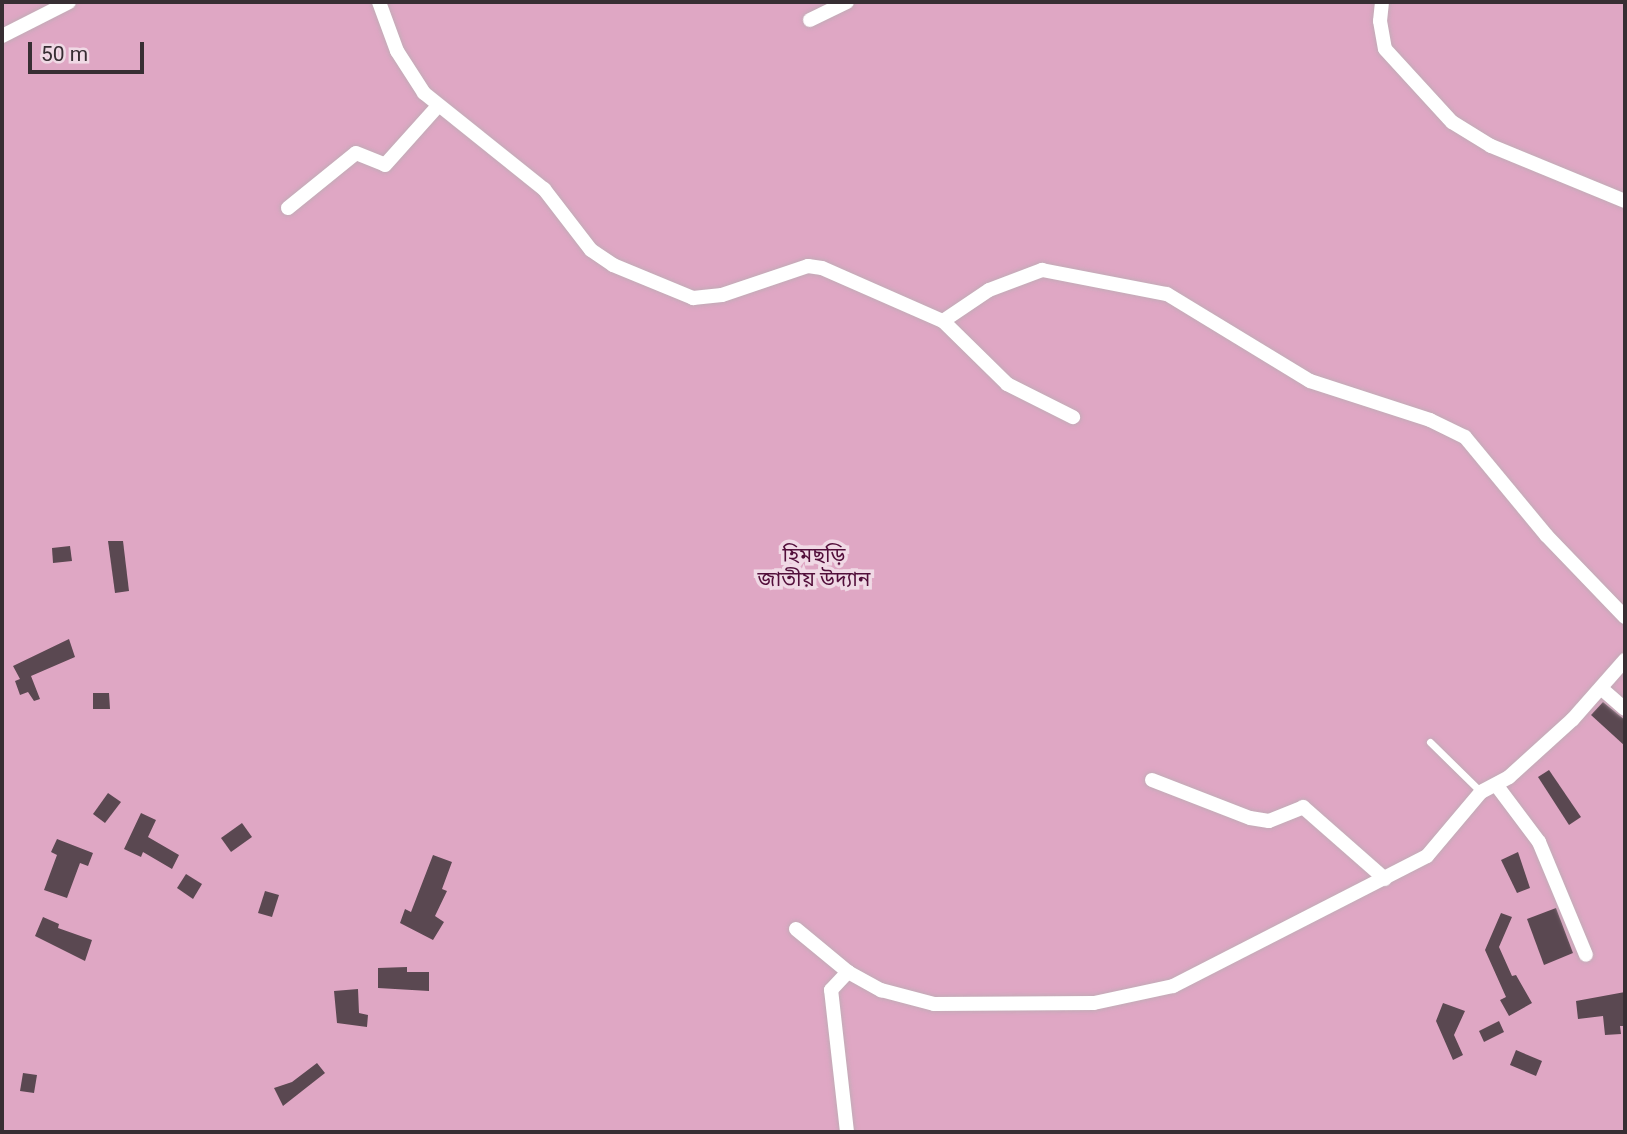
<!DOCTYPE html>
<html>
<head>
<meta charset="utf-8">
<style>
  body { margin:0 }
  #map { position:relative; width:1627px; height:1134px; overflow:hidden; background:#f0d9e5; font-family:Roboto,"Noto Sans Bengali",sans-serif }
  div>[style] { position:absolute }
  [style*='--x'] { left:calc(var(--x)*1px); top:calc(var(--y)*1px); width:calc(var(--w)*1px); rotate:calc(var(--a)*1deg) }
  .green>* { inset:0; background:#dfa7c4 }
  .building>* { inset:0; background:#5a4851 }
  .roads { filter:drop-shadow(0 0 2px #c1abb6) drop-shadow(0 0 2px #c1abb6) }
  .service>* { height:7px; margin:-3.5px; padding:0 3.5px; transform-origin:3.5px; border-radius:3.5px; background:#fff }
  .minor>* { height:14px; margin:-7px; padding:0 7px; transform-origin:7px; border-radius:7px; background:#fff }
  span { translate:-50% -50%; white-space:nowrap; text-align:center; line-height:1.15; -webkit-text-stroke:7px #f0d9e5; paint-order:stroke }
  .park-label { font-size:21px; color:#520e3a }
  .frame { position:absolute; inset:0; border:4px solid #372e33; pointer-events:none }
  .scale { position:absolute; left:28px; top:42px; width:116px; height:32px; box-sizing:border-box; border:4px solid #372e33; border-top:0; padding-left:9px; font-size:21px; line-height:24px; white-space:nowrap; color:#372e33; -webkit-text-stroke:5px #f0d9e5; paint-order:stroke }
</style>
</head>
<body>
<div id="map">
  <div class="green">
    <i style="clip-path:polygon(2px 2px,1625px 2px,1625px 1132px,2px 1132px)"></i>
  </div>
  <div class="building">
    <i style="clip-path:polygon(108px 541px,123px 541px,129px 591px,115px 593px)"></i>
    <i style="clip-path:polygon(70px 546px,72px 561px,53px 563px,52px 548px)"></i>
    <i style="clip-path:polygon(69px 639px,75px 657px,31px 676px,40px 699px,34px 701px,28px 692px,20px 695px,15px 681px,20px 679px,13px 666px)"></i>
    <i style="clip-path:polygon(93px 693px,109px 693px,110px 709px,93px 709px)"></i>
    <i style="clip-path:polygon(1603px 702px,1625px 720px,1625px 746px,1591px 715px)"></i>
    <i style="clip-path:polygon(1549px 770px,1581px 817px,1569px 825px,1538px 777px)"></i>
    <i style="clip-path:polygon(108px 793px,121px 802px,105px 823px,93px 814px)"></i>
    <i style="clip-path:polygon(141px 813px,156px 820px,148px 837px,179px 855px,172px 869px,143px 852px,141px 857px,124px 849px)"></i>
    <i style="clip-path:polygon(242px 823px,252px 837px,231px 852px,221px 838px)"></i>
    <i style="clip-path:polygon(57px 839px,93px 853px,88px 866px,80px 863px,67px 898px,44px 890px,57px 855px,51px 852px)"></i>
    <i style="clip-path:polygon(1518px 852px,1530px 888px,1517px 893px,1501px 860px)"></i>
    <i style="clip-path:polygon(433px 855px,452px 862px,442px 889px,447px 891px,435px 916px,444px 922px,433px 940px,400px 923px,405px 909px,411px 912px)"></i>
    <i style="clip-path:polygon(186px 874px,202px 884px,193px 899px,177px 888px)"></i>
    <i style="clip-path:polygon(265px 891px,279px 895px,272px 917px,258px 913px)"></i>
    <i style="clip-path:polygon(1556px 908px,1573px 953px,1544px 965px,1527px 919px)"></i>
    <i style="clip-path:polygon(1501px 913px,1512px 917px,1499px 947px,1512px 976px,1516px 975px,1532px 1003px,1509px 1016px,1500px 1000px,1506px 997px,1485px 950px)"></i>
    <i style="clip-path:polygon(43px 917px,59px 924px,58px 928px,92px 940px,85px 961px,35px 936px)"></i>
    <i style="clip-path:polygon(407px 967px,407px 972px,429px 972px,429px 991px,378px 988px,378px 968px)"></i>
    <i style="clip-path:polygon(358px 989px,359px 1013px,368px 1015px,367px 1027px,337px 1023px,334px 991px)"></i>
    <i style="clip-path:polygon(1625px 992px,1625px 1026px,1620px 1026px,1621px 1034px,1605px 1035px,1603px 1016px,1578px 1019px,1576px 1001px)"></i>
    <i style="clip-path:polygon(1443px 1003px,1465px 1011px,1454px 1035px,1463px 1055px,1453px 1060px,1436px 1021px)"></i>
    <i style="clip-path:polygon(1499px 1021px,1504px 1032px,1484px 1042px,1479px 1031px)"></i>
    <i style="clip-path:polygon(1516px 1050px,1542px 1061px,1536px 1076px,1510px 1065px)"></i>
    <i style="clip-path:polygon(317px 1063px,325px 1073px,283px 1106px,274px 1088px,292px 1082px)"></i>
    <i style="clip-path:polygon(23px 1073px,37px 1075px,34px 1093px,20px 1091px)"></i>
  </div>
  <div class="roads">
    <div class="service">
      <i style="--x:1430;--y:742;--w:71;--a:44.4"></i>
    </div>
    <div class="minor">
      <i style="--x:379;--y:2;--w:52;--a:69.8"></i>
      <i style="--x:397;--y:51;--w:50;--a:57.3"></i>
      <i style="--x:424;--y:93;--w:154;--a:38.7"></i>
      <i style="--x:544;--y:189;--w:77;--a:52.4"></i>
      <i style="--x:591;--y:250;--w:27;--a:34"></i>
      <i style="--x:613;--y:265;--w:87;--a:22.4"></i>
      <i style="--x:693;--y:298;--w:29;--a:-6"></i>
      <i style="--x:722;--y:295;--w:91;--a:-18.6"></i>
      <i style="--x:808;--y:266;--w:14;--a:8"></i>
      <i style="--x:822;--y:268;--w:132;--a:23.7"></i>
      <i style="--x:943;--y:321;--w:55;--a:-34"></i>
      <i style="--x:989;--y:290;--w:57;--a:-20.7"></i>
      <i style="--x:1042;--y:270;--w:127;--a:10.9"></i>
      <i style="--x:1167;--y:294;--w:167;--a:31.3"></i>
      <i style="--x:1310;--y:381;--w:126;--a:18"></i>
      <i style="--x:1430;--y:420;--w:39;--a:26"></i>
      <i style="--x:1465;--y:437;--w:127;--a:50.4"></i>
      <i style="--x:1546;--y:535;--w:114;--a:46.1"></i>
      <i style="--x:1382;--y:2;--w:19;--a:96"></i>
      <i style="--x:1380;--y:21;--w:28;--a:80"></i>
      <i style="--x:1385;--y:49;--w:99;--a:47.5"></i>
      <i style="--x:1452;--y:122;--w:46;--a:31.6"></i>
      <i style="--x:1491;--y:146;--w:145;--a:22.3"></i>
      <i style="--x:810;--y:20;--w:41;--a:-25.9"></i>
      <i style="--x:2;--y:36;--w:75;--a:-26.9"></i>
      <i style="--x:288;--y:208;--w:87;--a:-39"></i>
      <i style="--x:356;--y:153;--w:31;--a:22"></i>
      <i style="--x:385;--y:165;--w:79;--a:-48.1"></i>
      <i style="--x:943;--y:321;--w:90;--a:44.5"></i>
      <i style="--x:1007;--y:384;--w:74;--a:26.6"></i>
      <i style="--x:1602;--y:689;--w:30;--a:41"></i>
      <i style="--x:1152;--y:780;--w:105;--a:21.2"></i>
      <i style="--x:1250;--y:818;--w:19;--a:9"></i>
      <i style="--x:1269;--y:821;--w:37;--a:-22"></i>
      <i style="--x:1303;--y:807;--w:109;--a:41.3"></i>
      <i style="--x:1497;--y:786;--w:70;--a:53.1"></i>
      <i style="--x:1539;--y:842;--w:122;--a:67.4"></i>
      <i style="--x:796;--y:929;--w:67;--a:39.6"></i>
      <i style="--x:848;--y:972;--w:38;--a:29"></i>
      <i style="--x:881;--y:990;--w:55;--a:14.8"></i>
      <i style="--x:934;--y:1004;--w:160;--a:-0.4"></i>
      <i style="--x:1094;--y:1003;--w:81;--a:-12.1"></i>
      <i style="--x:1173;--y:986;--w:285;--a:-27.1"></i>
      <i style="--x:1427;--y:856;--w:84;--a:-49.8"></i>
      <i style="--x:1481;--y:792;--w:32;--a:-28"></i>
      <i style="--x:1509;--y:777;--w:86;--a:-42.2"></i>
      <i style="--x:1573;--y:719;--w:79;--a:-48.6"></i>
      <i style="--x:847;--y:1132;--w:143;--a:-96.4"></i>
      <i style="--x:831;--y:990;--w:25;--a:-47"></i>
    </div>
  </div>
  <div class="park-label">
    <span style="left:814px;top:567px">হিমছড়ি<br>জাতীয় উদ্যান</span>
  </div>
  <div class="frame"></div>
  <div class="scale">50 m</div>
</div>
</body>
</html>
